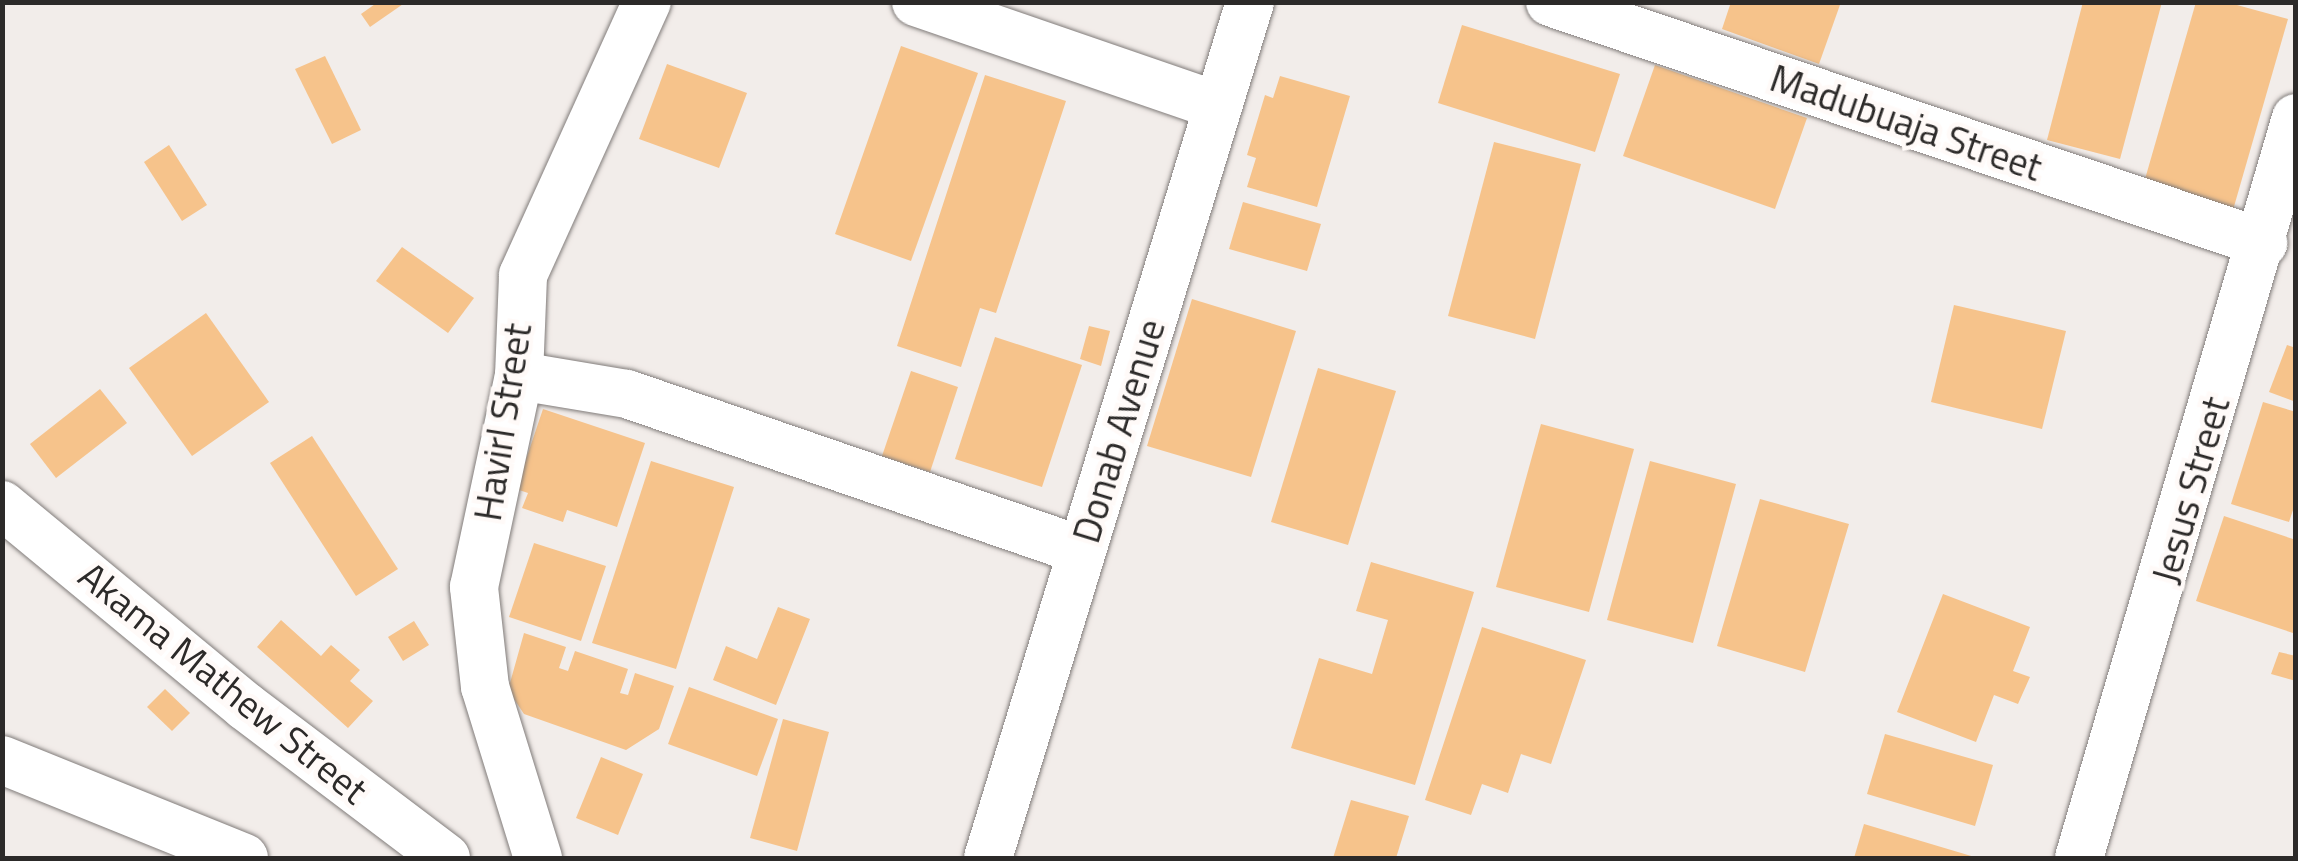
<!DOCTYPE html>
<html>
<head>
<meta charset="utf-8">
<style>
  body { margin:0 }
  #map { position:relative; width:2298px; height:861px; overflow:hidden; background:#f2edea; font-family:"Titillium Web",sans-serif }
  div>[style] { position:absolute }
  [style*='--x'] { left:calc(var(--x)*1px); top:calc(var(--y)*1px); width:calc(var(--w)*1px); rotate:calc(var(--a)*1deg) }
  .building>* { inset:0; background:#f6c38b }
  .roads { filter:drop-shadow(0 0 2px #817c7a) drop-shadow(0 0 2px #817c7a) }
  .street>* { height:48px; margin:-24px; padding:0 24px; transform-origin:24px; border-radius:24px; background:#fff }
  span { translate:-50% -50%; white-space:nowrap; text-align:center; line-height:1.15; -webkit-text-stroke:9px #fffaf8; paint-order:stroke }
  .street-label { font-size:38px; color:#2c2a29 }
  .frame { position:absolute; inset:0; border:5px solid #2c2a29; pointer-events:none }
</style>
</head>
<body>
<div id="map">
  <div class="building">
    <i style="clip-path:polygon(378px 2px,406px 2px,370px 27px,361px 14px)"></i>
    <i style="clip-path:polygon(1731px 2px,1841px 2px,1819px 64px,1722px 29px)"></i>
    <i style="clip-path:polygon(2083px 2px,2162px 2px,2120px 159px,2047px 140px)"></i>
    <i style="clip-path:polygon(2196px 2px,2226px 2px,2288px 19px,2233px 210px,2143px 186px)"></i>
    <i style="clip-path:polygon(1462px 25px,1620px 74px,1595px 152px,1438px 103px)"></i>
    <i style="clip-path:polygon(901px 46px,978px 73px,911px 261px,835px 234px)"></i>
    <i style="clip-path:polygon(325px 56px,361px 130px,332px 144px,295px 69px)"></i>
    <i style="clip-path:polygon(667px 64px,747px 93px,719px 168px,639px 139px)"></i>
    <i style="clip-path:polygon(1655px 65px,1807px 118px,1775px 209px,1623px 156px)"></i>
    <i style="clip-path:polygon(985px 75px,1066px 101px,996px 313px,980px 308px,961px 367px,897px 346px)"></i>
    <i style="clip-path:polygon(1280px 76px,1350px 96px,1317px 207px,1247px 187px,1256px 158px,1247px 155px,1265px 95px,1273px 98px)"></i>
    <i style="clip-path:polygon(1494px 142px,1581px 164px,1535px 339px,1448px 316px)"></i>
    <i style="clip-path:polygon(169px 145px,207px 205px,182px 221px,144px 162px)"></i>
    <i style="clip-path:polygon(1243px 202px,1321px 224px,1307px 271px,1229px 249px)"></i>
    <i style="clip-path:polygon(402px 247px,474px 298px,448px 333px,376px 281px)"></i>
    <i style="clip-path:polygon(1192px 299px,1296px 331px,1251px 477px,1147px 446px)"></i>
    <i style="clip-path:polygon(1954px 305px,2066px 331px,2042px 429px,1931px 402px)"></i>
    <i style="clip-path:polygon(206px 313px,269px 402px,192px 456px,129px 368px)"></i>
    <i style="clip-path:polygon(1089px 326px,1110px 331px,1101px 366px,1080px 359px)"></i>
    <i style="clip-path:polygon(995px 337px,1082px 365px,1042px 487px,955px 459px)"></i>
    <i style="clip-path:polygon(2287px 345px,2296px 348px,2296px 402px,2269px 392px)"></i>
    <i style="clip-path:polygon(1318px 368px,1396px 391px,1348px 545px,1271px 522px)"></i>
    <i style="clip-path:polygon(911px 371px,958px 387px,930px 472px,882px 456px)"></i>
    <i style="clip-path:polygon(100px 389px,127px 423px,56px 478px,30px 444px)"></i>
    <i style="clip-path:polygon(2263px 402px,2296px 412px,2296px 501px,2289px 522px,2231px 504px)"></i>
    <i style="clip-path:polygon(543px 409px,645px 443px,617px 527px,567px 510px,563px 522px,522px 508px,528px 493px,516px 489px)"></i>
    <i style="clip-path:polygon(1541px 424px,1634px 449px,1589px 612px,1496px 587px)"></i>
    <i style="clip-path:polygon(312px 436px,398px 569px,356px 596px,270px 463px)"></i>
    <i style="clip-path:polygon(651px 461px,734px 487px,676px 669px,592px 643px)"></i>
    <i style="clip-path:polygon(1650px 461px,1736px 484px,1693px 643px,1607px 620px)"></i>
    <i style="clip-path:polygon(1760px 499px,1849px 524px,1805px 672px,1717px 646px)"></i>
    <i style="clip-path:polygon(2224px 516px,2296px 540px,2296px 634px,2196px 601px)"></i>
    <i style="clip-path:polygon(534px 543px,606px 566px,581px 641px,509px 617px)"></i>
    <i style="clip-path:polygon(1371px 562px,1474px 592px,1415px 785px,1291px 748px,1319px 658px,1372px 674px,1388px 620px,1356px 611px)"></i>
    <i style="clip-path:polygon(1943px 594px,2030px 627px,2013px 671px,2030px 677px,2018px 704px,1994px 695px,1976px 742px,1897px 712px)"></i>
    <i style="clip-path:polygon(778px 607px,810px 619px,776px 705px,713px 680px,726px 646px,757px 659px)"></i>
    <i style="clip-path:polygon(281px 620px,321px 656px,331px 645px,360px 670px,350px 681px,373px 701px,348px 728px,257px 647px)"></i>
    <i style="clip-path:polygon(414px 621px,429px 645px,403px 661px,388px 637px)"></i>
    <i style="clip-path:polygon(1482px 627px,1586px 660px,1551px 764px,1521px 754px,1508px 793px,1482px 784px,1471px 815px,1425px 800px)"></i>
    <i style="clip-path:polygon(524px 633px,566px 647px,559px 668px,568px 671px,575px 651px,628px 669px,620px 693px,628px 695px,635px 673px,674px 686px,659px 729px,626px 750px,524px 714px,508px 690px)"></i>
    <i style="clip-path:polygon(2279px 652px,2296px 656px,2296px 681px,2271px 674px)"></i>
    <i style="clip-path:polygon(689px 687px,778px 719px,757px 776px,668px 744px)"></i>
    <i style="clip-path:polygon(165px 689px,190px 713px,172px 731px,147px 707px)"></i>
    <i style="clip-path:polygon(783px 719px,829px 732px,797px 851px,750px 838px)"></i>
    <i style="clip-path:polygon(1885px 734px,1993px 765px,1975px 826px,1867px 794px)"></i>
    <i style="clip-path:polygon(601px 757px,643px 774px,618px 835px,576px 818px)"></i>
    <i style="clip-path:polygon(1351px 800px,1409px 816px,1396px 858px,1333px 858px)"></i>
    <i style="clip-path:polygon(1864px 824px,1978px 858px,1854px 858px)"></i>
  </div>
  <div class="roads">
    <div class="street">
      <i style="--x:916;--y:2;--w:319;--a:19"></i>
      <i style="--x:1550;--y:2;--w:753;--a:18.68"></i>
      <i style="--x:519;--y:376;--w:109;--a:9.5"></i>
      <i style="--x:627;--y:394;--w:481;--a:19"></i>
      <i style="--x:2;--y:505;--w:315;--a:39.6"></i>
      <i style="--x:245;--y:706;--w:252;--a:37.1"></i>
      <i style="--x:2;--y:760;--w:261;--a:22"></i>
      <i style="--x:538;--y:858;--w:179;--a:-107.2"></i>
      <i style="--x:485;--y:687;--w:101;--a:-96.3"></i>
      <i style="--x:474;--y:587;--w:216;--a:-78"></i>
      <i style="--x:519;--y:376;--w:101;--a:-87.7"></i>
      <i style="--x:523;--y:275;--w:300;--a:-65.6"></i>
      <i style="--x:988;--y:858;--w:895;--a:-72.98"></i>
      <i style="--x:2079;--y:858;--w:771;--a:-73.66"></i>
    </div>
  </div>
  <div class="street-label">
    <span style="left:1906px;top:123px;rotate:19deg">Madubuaja Street</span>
    <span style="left:503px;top:422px;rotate:-81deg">Havirl Street</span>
    <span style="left:1119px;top:431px;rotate:-73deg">Donab Avenue</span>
    <span style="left:2191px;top:490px;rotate:-74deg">Jesus Street</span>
    <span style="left:223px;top:683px;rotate:39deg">Akama Mathew Street</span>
  </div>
  <div class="frame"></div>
</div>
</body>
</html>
